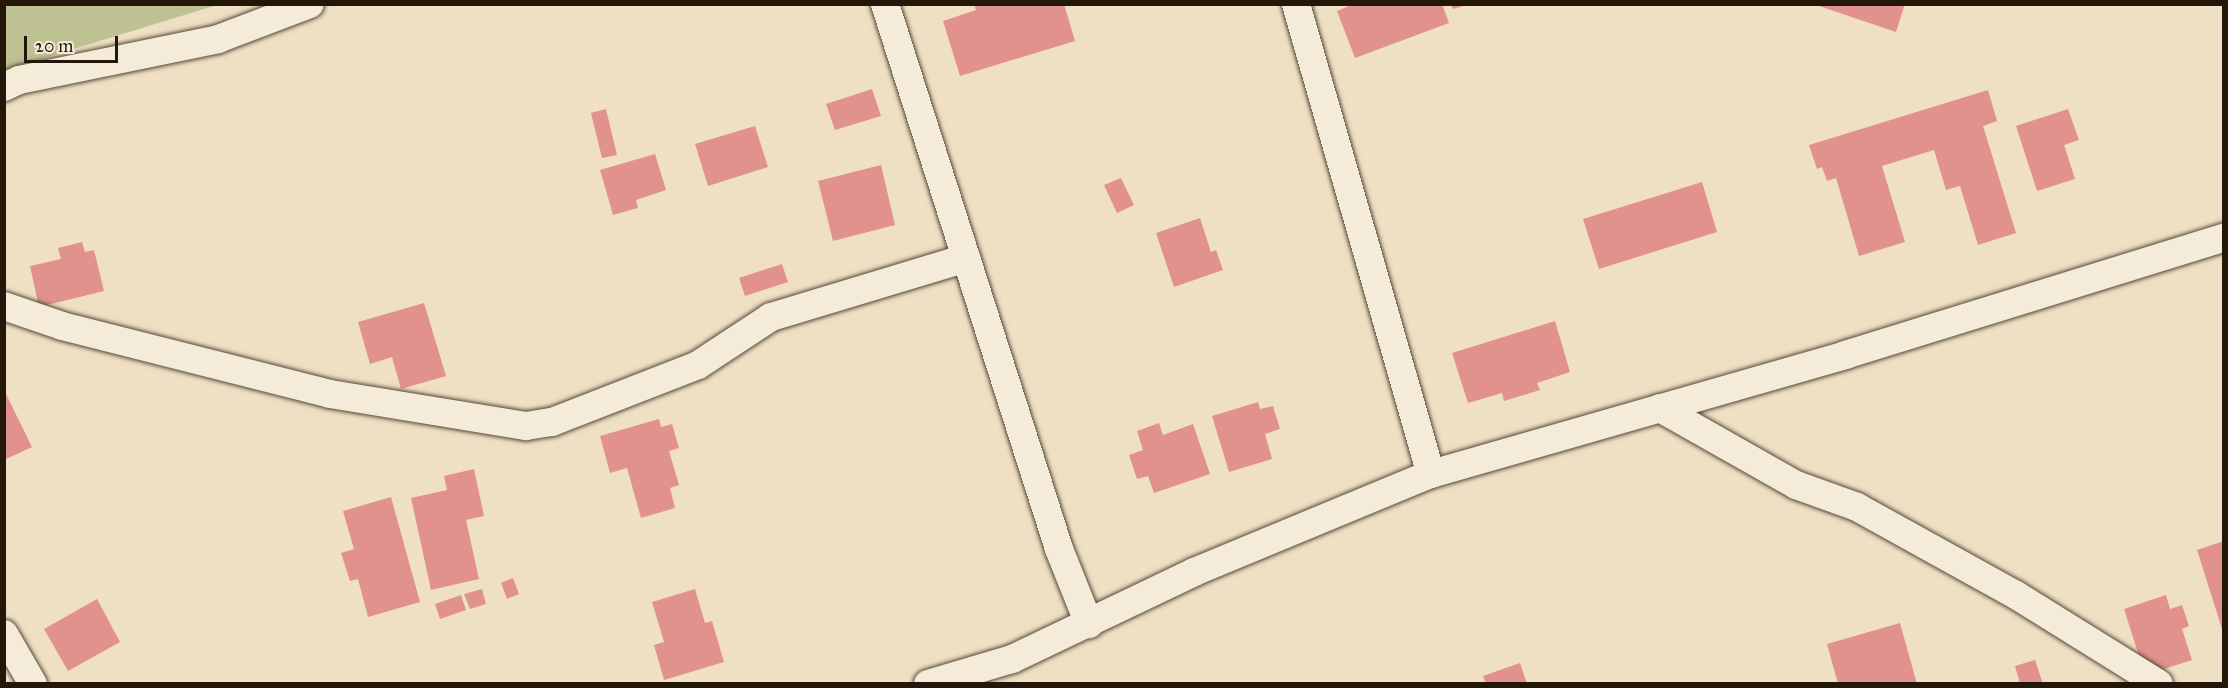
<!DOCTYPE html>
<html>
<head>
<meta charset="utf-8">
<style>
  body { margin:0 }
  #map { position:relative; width:2228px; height:688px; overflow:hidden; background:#efe0c4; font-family:"IM FELL Great Primer",serif }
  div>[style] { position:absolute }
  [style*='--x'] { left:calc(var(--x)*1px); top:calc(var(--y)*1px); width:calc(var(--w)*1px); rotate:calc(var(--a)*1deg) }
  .green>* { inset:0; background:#bec191 }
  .building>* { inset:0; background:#e1928c }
  .roads { filter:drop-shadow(0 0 2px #554938) drop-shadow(0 0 2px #554938) }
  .street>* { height:28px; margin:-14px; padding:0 14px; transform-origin:14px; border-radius:14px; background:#f5ebd9 }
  span { translate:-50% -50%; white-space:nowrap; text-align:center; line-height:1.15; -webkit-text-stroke:4.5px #f5ebd9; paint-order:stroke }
  .frame { position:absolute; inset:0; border:6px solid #221709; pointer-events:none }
  .scale { position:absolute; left:24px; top:36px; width:94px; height:27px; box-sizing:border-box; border:3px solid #221709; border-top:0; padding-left:8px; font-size:18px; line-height:21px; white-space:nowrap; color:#221709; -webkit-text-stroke:4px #f5ebd9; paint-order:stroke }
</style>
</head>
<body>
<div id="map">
  <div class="green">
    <i style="clip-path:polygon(5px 4px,217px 4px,217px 5px,5px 70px)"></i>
  </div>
  <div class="building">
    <i style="clip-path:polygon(974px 4px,1064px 4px,1075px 41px,960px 76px,943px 21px,976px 10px)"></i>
    <i style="clip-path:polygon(1354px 4px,1442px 4px,1449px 23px,1355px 58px,1337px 11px)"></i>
    <i style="clip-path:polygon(1451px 4px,1466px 4px,1466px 5px,1453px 9px)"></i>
    <i style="clip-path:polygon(1813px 4px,1905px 4px,1896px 32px)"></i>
    <i style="clip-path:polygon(872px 89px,881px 116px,835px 130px,826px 104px)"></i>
    <i style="clip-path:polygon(1988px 90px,1997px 121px,1983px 126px,2016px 233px,1978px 245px,1960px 186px,1946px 190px,1934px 150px,1882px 166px,1905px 242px,1859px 256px,1836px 178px,1827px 181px,1822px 167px,1817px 169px,1809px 145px)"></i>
    <i style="clip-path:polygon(606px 109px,617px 155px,602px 158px,591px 113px)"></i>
    <i style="clip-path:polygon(2068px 109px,2079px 140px,2064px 145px,2075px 179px,2037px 191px,2016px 126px)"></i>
    <i style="clip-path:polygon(755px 126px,768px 167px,708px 186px,695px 144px)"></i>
    <i style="clip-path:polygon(655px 154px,666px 190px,636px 200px,638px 208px,613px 215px,600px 170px)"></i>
    <i style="clip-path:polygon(881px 165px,895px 225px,833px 241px,818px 181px)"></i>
    <i style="clip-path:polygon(1121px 178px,1134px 205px,1117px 213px,1104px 185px)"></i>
    <i style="clip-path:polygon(1702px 182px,1717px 232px,1599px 269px,1583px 219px)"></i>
    <i style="clip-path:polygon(1200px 218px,1211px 252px,1216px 250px,1223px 270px,1174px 287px,1156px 233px)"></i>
    <i style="clip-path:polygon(82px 242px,85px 252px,94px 250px,104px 291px,39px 307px,30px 266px,61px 259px,58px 248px)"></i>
    <i style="clip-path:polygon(782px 264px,788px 282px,745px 296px,739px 278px)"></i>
    <i style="clip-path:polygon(424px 303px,446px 376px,401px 389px,392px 357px,370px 364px,358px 322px)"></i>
    <i style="clip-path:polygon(1555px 321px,1570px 372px,1537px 383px,1540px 390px,1504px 401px,1502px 393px,1468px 403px,1452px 353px)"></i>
    <i style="clip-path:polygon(4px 390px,32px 447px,4px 460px)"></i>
    <i style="clip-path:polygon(1258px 402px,1260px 409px,1273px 406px,1280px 429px,1265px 434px,1272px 459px,1229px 472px,1212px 416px)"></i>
    <i style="clip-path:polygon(659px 419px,661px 427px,672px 424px,679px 448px,669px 451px,679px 485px,670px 488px,675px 508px,641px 518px,627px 468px,610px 473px,600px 436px)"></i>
    <i style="clip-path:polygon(1159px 423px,1163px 435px,1193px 424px,1210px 474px,1154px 493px,1148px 476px,1137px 479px,1129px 455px,1143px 450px,1137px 431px)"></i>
    <i style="clip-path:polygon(474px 469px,484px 516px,466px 520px,479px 579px,431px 590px,411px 498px,447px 490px,444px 476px)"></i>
    <i style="clip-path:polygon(391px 497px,420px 602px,368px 617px,358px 579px,350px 581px,341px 553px,354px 549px,343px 511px)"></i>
    <i style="clip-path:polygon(2224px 541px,2224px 632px,2223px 632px,2197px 550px)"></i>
    <i style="clip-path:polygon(513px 578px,519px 594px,507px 599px,501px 583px)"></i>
    <i style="clip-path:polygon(482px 589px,486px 604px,470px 609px,464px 594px)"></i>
    <i style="clip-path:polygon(695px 589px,705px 623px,712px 621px,724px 662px,664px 680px,654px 645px,664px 642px,652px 602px)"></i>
    <i style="clip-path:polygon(461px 595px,466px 610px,440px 619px,435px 604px)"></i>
    <i style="clip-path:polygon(2166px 595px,2170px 609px,2182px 605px,2189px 626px,2182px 629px,2192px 660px,2145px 675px,2124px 609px)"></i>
    <i style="clip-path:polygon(97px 599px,120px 642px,68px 671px,44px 629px)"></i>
    <i style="clip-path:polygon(1900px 623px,1917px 684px,1838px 684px,1827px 644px)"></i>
    <i style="clip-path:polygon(2035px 660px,2043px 684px,2020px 684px,2015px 666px)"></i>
    <i style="clip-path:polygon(1520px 663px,1527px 684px,1486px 684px,1483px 676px)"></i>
  </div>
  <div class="roads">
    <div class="street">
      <i style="--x:885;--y:4;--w:572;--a:72.29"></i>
      <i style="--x:1059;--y:549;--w:81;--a:68.2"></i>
      <i style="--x:1296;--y:4;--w:489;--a:74"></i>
      <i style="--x:4;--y:87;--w:17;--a:-25"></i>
      <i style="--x:19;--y:80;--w:203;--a:-11.6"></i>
      <i style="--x:218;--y:39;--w:98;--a:-20.8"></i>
      <i style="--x:4;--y:306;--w:61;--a:19"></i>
      <i style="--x:62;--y:326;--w:276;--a:14.2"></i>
      <i style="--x:330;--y:394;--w:199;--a:9.3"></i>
      <i style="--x:526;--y:426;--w:26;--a:-9"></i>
      <i style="--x:552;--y:422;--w:157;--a:-21.3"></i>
      <i style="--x:698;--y:365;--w:87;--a:-33.3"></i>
      <i style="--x:771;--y:317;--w:204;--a:-16.8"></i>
      <i style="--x:1660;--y:408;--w:156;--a:29.5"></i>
      <i style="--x:1796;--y:485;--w:65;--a:19.8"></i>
      <i style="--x:1857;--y:507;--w:182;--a:29"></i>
      <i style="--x:2016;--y:595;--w:168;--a:31.9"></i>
      <i style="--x:4;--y:634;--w:58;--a:59.9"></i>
      <i style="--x:928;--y:684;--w:88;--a:-16.6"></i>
      <i style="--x:1012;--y:659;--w:202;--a:-25.5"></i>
      <i style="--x:1194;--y:572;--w:256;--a:-22.5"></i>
      <i style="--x:1431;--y:474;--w:431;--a:-16"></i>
      <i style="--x:1845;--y:355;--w:397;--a:-17.2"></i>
    </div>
  </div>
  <div class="frame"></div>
  <div class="scale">20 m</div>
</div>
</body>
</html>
